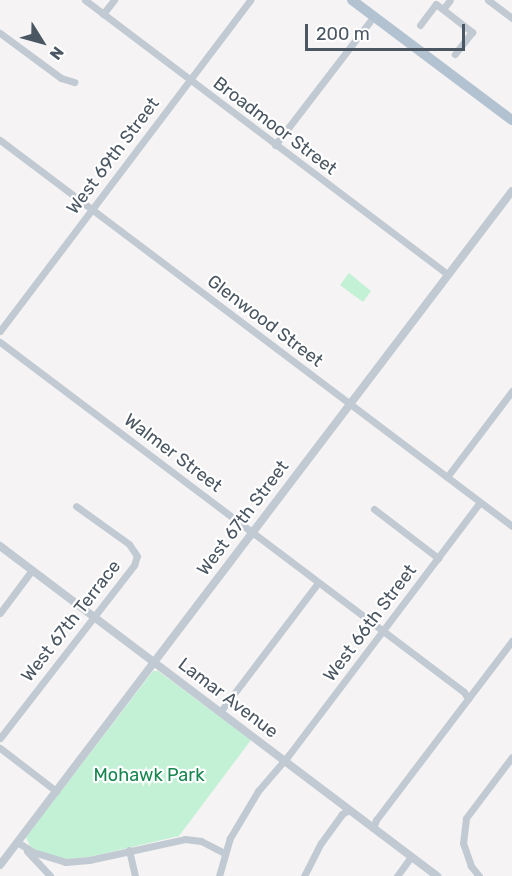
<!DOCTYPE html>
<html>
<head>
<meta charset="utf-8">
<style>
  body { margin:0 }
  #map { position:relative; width:512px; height:876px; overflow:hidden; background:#f5f3f3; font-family:Rubik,sans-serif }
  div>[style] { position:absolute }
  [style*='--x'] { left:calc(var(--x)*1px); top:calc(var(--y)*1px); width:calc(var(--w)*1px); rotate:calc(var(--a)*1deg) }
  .green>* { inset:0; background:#c3f1d5 }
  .minor>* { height:7px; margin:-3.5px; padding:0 3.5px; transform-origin:3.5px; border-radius:3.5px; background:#c1cad2 }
  .tertiary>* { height:8px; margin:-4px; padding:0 4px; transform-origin:4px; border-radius:4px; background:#c1cad2 }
  .primary>* { height:10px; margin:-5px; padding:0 5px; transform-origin:5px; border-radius:5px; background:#b3c2d1 }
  span { translate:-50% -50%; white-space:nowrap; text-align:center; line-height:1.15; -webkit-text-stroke:4.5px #fff; paint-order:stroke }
  .street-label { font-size:18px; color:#4a5661 }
  .park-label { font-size:18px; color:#17864f }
  .north { position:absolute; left:12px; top:12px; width:60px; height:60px; -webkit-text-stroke:4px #fff; paint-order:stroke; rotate:127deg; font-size:16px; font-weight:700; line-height:24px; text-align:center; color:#4a5661 }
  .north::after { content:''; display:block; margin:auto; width:21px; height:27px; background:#4a5661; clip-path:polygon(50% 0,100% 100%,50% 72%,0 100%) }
  .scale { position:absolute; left:305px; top:24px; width:160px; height:27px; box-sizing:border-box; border:3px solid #4a5661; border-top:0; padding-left:8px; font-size:18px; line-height:21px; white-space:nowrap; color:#4a5661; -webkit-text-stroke:4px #fff; paint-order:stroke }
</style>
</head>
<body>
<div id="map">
  <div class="green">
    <i style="clip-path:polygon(349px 273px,371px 291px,363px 302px,340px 285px)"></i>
    <i style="clip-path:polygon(153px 671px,158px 671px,251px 740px,179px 836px,89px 857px,67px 859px,42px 853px,30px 846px,26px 837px)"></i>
  </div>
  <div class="minor">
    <i style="--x:85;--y:0;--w:455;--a:37.1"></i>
    <i style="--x:488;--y:0;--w:30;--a:37"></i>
    <i style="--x:443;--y:9;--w:11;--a:-52"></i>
    <i style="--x:103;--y:14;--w:18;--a:-52"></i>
    <i style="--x:420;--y:25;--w:26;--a:-53"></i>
    <i style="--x:436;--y:4;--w:46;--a:37.9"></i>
    <i style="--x:472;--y:32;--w:28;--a:128"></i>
    <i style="--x:0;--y:33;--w:76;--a:36.4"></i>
    <i style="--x:61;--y:78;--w:14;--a:17"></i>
    <i style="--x:0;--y:140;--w:641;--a:37.01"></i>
    <i style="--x:275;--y:145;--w:163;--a:-52.5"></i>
    <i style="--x:0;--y:331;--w:415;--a:-52.9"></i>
    <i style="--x:0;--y:342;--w:581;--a:37.03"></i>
    <i style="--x:464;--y:692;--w:8;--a:60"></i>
    <i style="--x:447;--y:477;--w:108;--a:-52.9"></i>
    <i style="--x:374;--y:509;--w:81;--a:37.4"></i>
    <i style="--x:0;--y:613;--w:54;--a:-53.3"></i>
    <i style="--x:220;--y:712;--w:162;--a:-52.8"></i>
    <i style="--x:0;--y:738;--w:219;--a:-52.2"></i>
    <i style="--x:134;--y:565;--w:9;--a:-72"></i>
    <i style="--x:137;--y:556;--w:14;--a:-124"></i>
    <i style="--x:129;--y:544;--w:65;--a:-144.4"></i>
    <i style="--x:0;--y:748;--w:71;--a:37.5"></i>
    <i style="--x:373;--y:828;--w:9;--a:-69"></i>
    <i style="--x:376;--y:820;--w:225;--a:-52.8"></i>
    <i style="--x:17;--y:842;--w:19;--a:32"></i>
    <i style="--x:33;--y:852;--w:34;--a:17"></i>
    <i style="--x:65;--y:862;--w:24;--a:-5"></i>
    <i style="--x:89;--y:860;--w:98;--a:-12.3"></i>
    <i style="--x:185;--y:839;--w:16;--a:7"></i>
    <i style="--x:201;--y:841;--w:27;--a:27"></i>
    <i style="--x:129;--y:850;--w:27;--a:77"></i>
    <i style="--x:27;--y:851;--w:34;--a:47"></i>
    <i style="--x:219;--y:876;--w:40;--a:-74"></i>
    <i style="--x:230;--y:838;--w:55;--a:-59.2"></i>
    <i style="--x:258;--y:791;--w:46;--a:-49.4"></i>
    <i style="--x:288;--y:756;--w:318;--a:-52.9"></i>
    <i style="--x:304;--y:876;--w:37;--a:-63"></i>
    <i style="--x:321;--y:843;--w:36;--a:-54"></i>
    <i style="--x:342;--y:814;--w:8;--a:-30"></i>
    <i style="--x:397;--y:876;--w:24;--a:-54"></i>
    <i style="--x:479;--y:876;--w:13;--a:-129"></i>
    <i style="--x:471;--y:866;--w:24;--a:-109"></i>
    <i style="--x:463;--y:843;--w:25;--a:-83"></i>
    <i style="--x:466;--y:818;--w:76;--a:-53"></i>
  </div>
  <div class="tertiary">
    <i style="--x:0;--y:546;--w:548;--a:37.06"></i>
    <i style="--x:0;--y:865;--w:846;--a:-52.78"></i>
  </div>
  <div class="primary">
    <i style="--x:352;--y:0;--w:200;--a:36.9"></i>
  </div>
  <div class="street-label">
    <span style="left:275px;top:126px;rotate:37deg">Broadmoor Street</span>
    <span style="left:113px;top:156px;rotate:-53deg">West 69th Street</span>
    <span style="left:265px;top:321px;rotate:37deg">Glenwood Street</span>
    <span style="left:173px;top:453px;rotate:37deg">Walmer Street</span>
    <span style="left:243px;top:518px;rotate:-53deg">West 67th Street</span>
    <span style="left:71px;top:621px;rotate:-52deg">West 67th Terrace</span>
    <span style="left:370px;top:623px;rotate:-53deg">West 66th Street</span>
    <span style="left:228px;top:698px;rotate:37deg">Lamar Avenue</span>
  </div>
  <div class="park-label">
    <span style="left:149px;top:775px">Mohawk Park</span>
  </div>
  <div class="north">N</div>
  <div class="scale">200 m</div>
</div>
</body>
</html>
